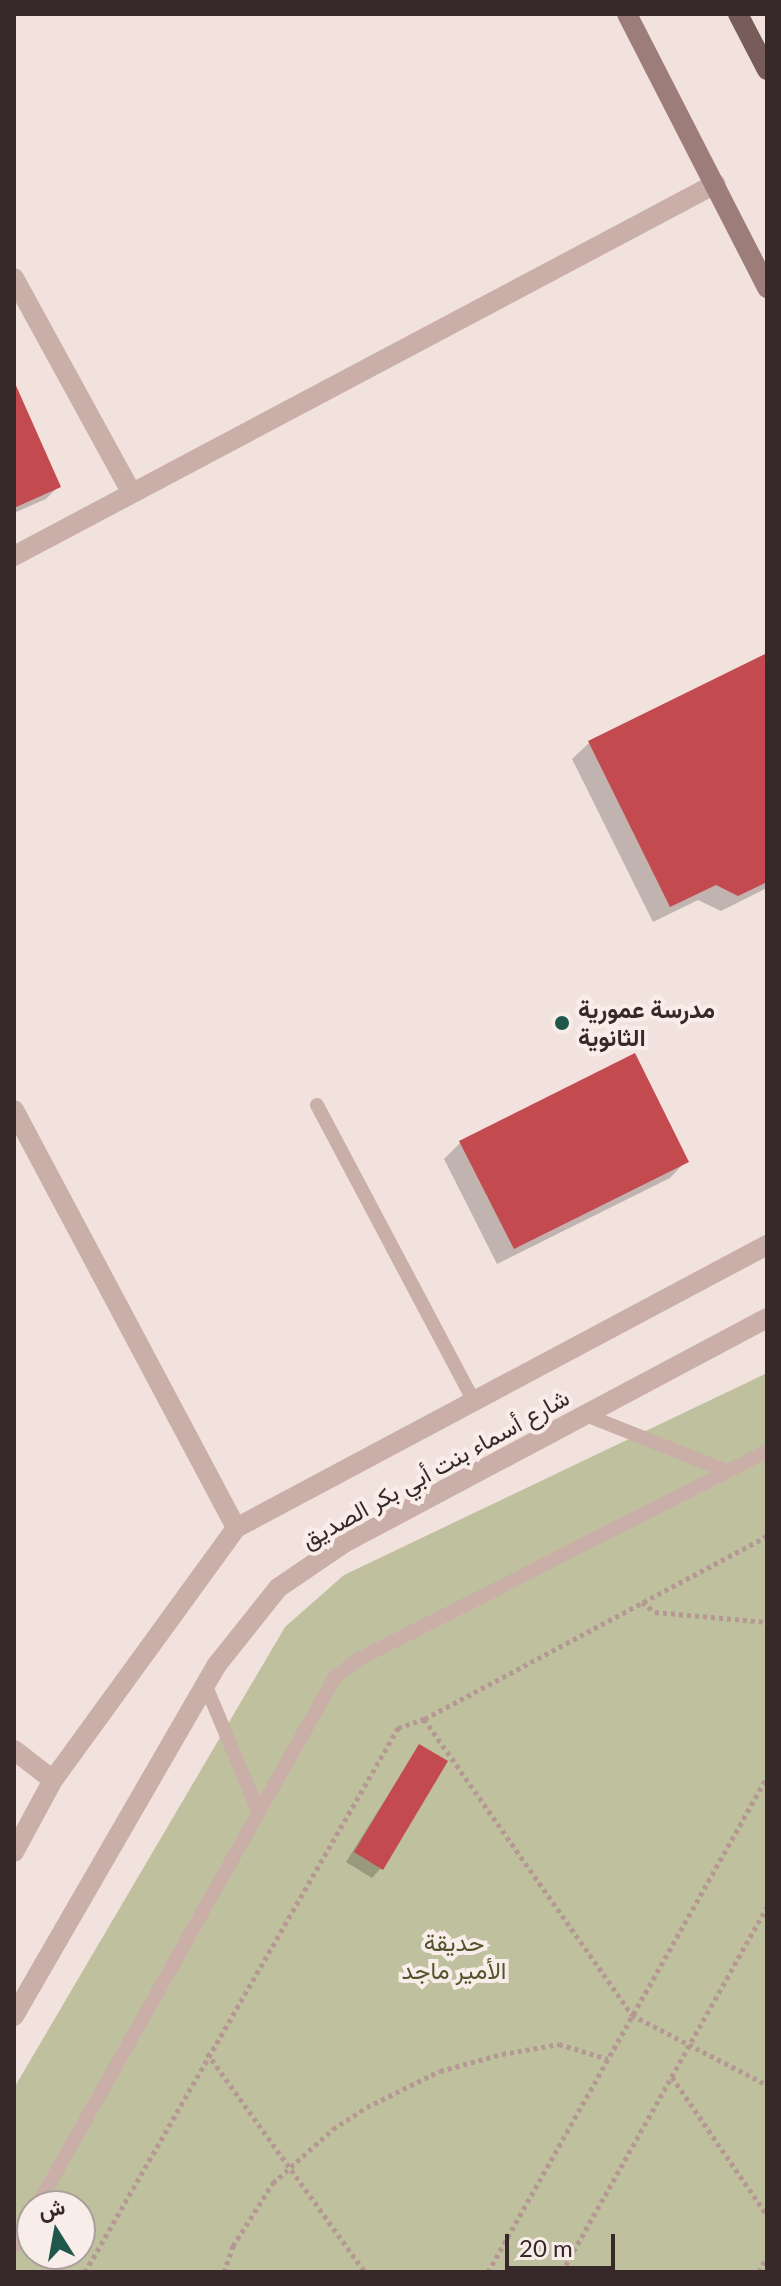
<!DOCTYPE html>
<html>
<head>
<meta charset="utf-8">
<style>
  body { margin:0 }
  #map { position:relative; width:781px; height:2286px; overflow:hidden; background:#f2e2dd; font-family:Lato,Vazirmatn,sans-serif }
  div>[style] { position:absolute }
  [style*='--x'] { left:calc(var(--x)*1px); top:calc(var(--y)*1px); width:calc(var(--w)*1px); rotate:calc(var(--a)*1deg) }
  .green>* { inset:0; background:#bfc09d }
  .shadow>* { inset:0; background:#0003 }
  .building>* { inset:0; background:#c34a4f }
  .path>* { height:5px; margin-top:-2.5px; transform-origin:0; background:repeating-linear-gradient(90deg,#b59893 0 4px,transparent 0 8px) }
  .service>* { height:14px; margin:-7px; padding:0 7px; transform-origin:7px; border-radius:7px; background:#caafa9 }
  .minor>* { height:20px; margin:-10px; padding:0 10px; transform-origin:10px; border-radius:10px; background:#caafa9 }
  .tertiary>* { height:20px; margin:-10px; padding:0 10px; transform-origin:10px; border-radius:10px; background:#caafa9 }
  .secondary>* { height:20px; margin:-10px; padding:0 10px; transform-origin:10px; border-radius:10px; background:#9d7d7a }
  .primary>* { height:20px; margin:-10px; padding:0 10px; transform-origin:10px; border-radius:10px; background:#785c5a }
  .dots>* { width:22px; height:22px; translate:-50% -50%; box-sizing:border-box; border:4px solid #f9ede9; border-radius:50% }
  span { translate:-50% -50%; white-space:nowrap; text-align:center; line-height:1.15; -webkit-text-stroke:8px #f9ede9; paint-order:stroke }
  .poi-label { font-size:24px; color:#372929; font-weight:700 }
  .left { translate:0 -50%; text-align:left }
  .street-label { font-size:24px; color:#372929 }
  .park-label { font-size:24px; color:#51542d }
  .frame { position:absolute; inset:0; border:16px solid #372929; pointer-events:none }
  .north { position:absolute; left:16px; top:2190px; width:80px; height:80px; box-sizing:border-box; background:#f9ede9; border:2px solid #ab9f9c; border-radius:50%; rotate:349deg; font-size:22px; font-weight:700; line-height:32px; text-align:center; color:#372929 }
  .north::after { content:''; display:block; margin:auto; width:28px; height:36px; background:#1f574b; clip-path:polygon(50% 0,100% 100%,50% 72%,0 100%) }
  .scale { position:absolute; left:505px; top:2234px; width:110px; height:36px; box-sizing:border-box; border:4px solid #372929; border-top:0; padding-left:10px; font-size:24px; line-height:28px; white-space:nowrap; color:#372929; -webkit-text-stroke:6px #f9ede9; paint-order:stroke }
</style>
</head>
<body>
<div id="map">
  <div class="green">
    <i style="clip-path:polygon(evenodd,767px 1373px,767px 2272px,14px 2272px,14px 2088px,285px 1627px,344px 1575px,767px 1373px,32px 2206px,80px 2206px,80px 2254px,32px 2254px,32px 2206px)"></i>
  </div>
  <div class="shadow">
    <i style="clip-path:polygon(14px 386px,59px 486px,46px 499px,14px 513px)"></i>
    <i style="clip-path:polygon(767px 655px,767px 888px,721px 911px,698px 900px,653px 922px,572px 759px,589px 743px)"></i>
    <i style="clip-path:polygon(461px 1142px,686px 1161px,670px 1178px,497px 1264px,444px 1159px)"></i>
    <i style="clip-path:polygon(419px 1746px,381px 1868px,372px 1878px,346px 1862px)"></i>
  </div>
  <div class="building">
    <i style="clip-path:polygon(14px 381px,61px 487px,14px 508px)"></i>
    <i style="clip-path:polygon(767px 653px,767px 882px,738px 896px,716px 885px,670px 907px,588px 741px)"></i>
    <i style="clip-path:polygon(635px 1053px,689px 1162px,514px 1249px,459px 1141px)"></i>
    <i style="clip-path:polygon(419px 1744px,448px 1761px,383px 1870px,354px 1852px)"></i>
  </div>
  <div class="path">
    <i style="--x:767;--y:1536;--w:389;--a:151.9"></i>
    <i style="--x:424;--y:1719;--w:362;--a:54.9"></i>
    <i style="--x:632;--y:2015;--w:152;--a:27.4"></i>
    <i style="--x:642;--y:1602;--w:16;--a:38"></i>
    <i style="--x:655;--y:1612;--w:112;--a:5.1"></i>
    <i style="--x:207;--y:2053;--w:270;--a:54.2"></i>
    <i style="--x:672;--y:2077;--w:168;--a:55.5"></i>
    <i style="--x:85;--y:2272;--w:628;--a:-60.09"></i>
    <i style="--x:398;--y:1728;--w:28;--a:-19"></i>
    <i style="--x:224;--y:2272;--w:28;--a:-71"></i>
    <i style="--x:233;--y:2246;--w:75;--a:-57.6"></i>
    <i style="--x:273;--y:2183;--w:81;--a:-42"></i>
    <i style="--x:333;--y:2129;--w:40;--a:-32.9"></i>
    <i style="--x:367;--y:2107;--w:81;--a:-26.3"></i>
    <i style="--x:440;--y:2071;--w:64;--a:-15.3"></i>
    <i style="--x:502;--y:2054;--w:58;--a:-10"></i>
    <i style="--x:559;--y:2044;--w:51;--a:17"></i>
    <i style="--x:488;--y:2272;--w:568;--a:-60.59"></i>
    <i style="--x:562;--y:2272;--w:419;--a:-60.7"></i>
    <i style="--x:759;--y:2272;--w:17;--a:-62"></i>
  </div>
  <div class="service">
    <i style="--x:317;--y:1105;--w:335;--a:62.1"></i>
    <i style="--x:586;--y:1415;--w:152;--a:21.7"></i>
    <i style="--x:205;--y:1684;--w:138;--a:67.3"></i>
    <i style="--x:37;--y:2206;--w:607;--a:-60.61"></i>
    <i style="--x:335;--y:1677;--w:30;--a:-37"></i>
    <i style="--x:359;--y:1659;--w:458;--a:-27"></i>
    <i style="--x:14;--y:2246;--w:37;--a:-61"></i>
  </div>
  <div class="minor">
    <i style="--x:14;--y:278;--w:242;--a:61.3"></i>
    <i style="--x:14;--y:556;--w:794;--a:-27.95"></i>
    <i style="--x:14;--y:1110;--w:473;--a:62"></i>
    <i style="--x:14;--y:1750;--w:49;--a:37.6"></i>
  </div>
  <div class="tertiary">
    <i style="--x:14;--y:1852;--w:82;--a:-61.6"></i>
    <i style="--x:53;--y:1780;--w:311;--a:-54"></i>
    <i style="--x:236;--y:1528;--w:602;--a:-28.06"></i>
    <i style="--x:14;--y:2016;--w:404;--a:-60"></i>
    <i style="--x:216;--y:1666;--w:100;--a:-51.5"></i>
    <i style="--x:278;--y:1588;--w:80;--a:-34.3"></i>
    <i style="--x:344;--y:1543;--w:479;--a:-28"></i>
  </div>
  <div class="secondary">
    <i style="--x:627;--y:14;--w:308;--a:62.9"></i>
  </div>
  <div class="primary">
    <i style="--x:738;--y:14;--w:63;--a:62.6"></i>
  </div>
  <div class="dots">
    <i style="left:562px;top:1023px;background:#1f574b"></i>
  </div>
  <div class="poi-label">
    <span class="left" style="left:578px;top:1023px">مدرسة عمورية<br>الثانوية</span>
  </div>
  <div class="street-label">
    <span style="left:435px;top:1468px;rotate:-29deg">شارع أسماء بنت أبي بكر الصديق</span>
  </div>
  <div class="park-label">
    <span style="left:454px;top:1956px">حديقة<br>الأمير ماجد</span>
  </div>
  <div class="frame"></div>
  <div class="north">ش</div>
  <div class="scale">20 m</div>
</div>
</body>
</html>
